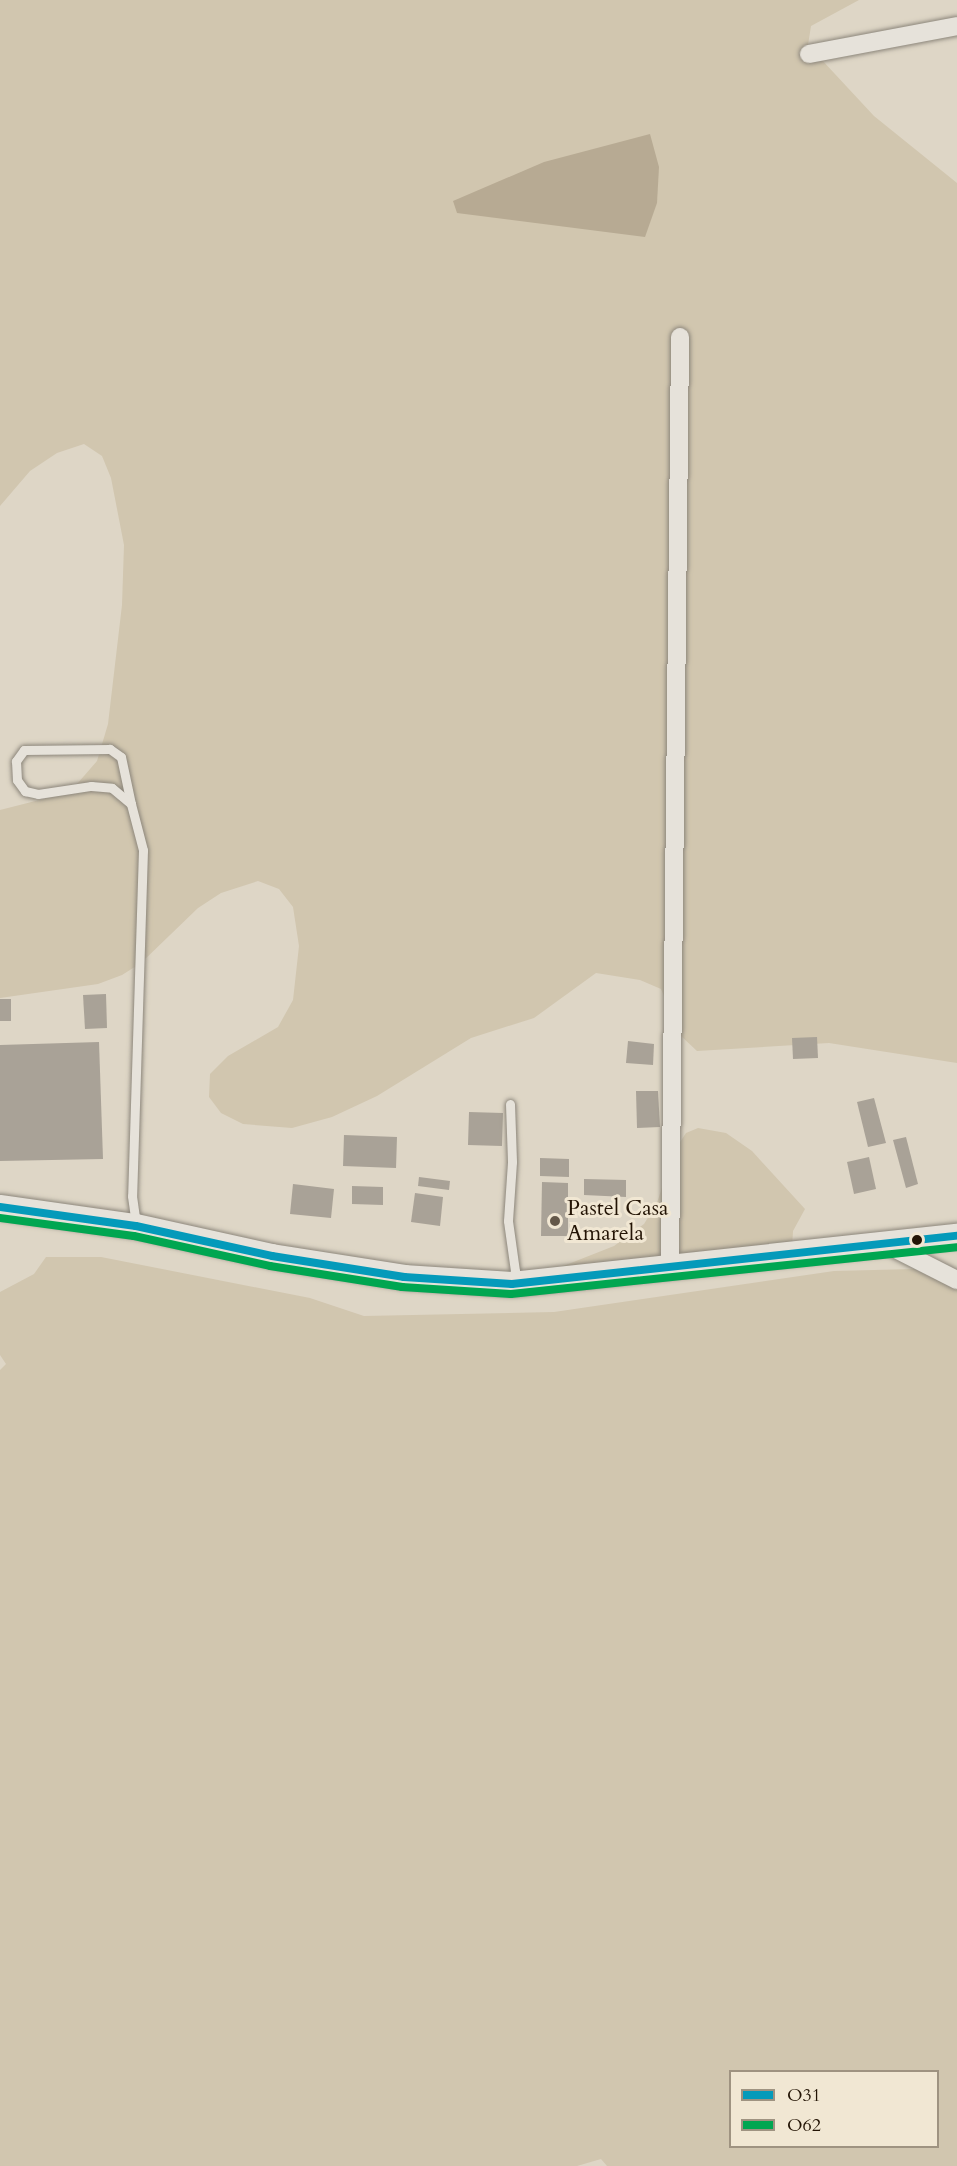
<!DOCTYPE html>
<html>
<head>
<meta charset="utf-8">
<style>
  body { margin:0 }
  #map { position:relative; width:957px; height:2166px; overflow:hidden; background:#ded6c6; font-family:Cardo,serif }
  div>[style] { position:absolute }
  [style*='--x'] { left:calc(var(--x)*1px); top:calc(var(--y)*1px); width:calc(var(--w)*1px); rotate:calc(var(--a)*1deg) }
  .green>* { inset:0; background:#d1c6af }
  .water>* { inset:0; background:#b7aa93 }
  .building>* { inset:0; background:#a9a297 }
  .roads { filter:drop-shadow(0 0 2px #8c867b) drop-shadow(0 0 2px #8c867b) }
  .lane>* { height:9px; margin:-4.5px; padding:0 4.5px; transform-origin:4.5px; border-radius:4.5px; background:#e6e2da }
  .street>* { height:18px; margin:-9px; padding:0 9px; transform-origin:9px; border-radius:9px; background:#e6e2da }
  .secondary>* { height:24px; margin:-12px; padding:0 12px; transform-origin:12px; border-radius:12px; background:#e6e2da }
  .bus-1>* { height:8px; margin:-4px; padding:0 4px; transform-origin:4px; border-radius:4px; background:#049aba }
  .bus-2>* { height:8px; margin:-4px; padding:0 4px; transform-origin:4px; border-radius:4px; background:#00a651 }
  .dots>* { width:16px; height:16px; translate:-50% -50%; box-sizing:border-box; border:3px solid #f1e7d3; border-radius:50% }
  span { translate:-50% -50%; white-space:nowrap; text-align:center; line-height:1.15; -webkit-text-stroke:6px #f1e7d3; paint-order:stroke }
  .poi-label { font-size:22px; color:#231405 }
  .left { translate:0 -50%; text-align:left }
  .legend { position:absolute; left:729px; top:2070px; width:210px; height:78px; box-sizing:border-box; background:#f1e7d3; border:2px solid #9f9381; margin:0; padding:8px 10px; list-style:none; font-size:18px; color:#231405 }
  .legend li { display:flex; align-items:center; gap:12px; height:30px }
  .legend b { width:30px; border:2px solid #9f9381 }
</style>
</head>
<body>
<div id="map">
  <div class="green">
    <i style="clip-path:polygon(0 0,859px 0,811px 26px,808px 45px,874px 116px,957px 183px,957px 1063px,829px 1043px,697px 1051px,681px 1036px,661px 989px,640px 980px,596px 973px,534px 1018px,471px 1038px,377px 1096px,332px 1117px,292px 1128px,243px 1124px,221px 1113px,209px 1097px,210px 1074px,228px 1056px,278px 1027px,293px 1000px,299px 946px,293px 907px,279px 889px,258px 881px,221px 893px,198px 908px,141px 963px,122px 975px,98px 984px,0 998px,0 810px,55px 796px,77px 784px,97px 761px,108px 724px,122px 605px,124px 545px,111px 478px,102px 456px,84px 444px,57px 453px,30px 471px,0 506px)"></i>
    <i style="clip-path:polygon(698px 1128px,726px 1133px,752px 1151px,805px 1209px,793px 1231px,792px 1249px,858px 1258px,659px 1274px,538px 1276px,614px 1246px,644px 1224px,657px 1203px,673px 1153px,686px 1133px)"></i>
    <i style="clip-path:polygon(evenodd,46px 1257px,101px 1257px,310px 1298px,364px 1316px,554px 1312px,834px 1271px,914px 1269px,957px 1287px,957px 2166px,607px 2166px,601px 2159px,577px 2166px,0 2166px,0 1370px,6px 1364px,0 1355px,0 1292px,34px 1274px,46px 1257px,730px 2072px,938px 2072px,938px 2146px,730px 2146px,730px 2072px)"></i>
  </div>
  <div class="water">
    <i style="clip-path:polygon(650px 134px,659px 167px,657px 203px,645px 237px,457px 213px,453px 201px,544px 162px)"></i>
  </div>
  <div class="building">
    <i style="clip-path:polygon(106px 994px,107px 1028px,85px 1029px,83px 995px)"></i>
    <i style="clip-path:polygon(0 999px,11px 999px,11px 1021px,0 1021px)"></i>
    <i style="clip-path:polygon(817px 1037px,818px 1058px,793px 1059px,792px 1038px)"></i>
    <i style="clip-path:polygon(628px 1041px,654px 1044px,653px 1065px,626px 1063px)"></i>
    <i style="clip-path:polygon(99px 1042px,103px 1159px,0 1161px,0 1045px)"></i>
    <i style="clip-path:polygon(636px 1091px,658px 1091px,660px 1127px,637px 1128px)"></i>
    <i style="clip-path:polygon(874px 1098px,886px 1143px,868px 1147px,857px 1102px)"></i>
    <i style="clip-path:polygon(469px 1112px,503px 1113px,502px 1146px,468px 1145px)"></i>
    <i style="clip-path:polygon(344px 1135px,397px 1137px,396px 1168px,343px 1166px)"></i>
    <i style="clip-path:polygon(906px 1137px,918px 1184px,906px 1188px,893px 1140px)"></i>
    <i style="clip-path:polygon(869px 1157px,876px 1189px,854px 1194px,847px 1162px)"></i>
    <i style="clip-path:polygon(540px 1158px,569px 1159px,569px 1177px,540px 1176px)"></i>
    <i style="clip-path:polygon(419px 1177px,450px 1181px,449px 1190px,418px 1186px)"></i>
    <i style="clip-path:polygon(584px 1179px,626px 1180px,626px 1197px,584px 1195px)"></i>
    <i style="clip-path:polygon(542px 1182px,568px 1183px,568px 1236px,541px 1236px)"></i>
    <i style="clip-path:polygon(293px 1184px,334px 1189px,331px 1218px,290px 1214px)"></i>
    <i style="clip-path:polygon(352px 1186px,383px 1187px,383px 1205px,352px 1204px)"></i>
    <i style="clip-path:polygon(415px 1193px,443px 1197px,440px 1226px,411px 1222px)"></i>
  </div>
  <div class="roads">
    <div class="lane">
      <i style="--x:131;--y:804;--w:48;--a:-102"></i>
      <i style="--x:121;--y:757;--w:14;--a:-144"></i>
      <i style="--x:110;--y:749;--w:86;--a:179.3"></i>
      <i style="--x:24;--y:750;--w:14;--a:126"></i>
      <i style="--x:16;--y:761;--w:19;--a:87"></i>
      <i style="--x:17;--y:780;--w:14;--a:54"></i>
      <i style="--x:25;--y:791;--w:13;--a:13"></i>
      <i style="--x:38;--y:794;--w:54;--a:-8.6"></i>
      <i style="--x:91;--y:786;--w:21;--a:5"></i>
      <i style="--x:112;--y:788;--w:25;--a:40"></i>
      <i style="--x:131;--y:804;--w:48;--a:75.4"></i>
      <i style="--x:143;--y:850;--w:346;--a:91.8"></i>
      <i style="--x:132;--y:1196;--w:29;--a:82"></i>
      <i style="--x:510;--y:1104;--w:58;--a:88"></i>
      <i style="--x:512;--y:1162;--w:59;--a:93.9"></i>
      <i style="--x:508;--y:1221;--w:50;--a:82"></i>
      <i style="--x:515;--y:1271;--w:10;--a:107"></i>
    </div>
    <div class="street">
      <i style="--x:809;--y:54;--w:151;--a:-10.7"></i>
      <i style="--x:884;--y:1243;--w:82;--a:26.9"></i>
      <i style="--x:670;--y:1266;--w:929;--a:-89.38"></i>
    </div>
    <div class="secondary">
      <i style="--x:0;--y:1207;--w:137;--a:8"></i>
      <i style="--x:136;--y:1226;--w:139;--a:12.4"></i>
      <i style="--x:272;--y:1256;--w:134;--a:9"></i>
      <i style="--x:404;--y:1277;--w:108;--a:3.7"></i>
      <i style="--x:512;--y:1284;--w:448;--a:-6.2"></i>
    </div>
  </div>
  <div class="bus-1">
    <i style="--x:0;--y:1207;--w:137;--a:8"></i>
    <i style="--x:136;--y:1226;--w:139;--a:12.4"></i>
    <i style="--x:272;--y:1256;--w:134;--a:9"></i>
    <i style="--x:404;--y:1277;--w:108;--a:3.7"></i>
    <i style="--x:512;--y:1284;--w:448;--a:-6.2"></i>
  </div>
  <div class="bus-2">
    <i style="--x:0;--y:1218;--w:135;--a:7.7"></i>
    <i style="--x:134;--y:1236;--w:139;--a:12.4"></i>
    <i style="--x:270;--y:1266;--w:134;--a:9"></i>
    <i style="--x:402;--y:1287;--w:109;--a:3.7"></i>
    <i style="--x:511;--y:1294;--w:448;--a:-6"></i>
  </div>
  <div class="dots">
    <i style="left:555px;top:1221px;background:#645849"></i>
    <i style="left:917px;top:1240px;background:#231405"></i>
  </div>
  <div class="poi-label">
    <span class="left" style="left:567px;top:1221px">Pastel Casa<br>Amarela</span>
  </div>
  <ul class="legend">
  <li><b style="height:8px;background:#049aba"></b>O31</li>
  <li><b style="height:8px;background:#00a651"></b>O62</li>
  </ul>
</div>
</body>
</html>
